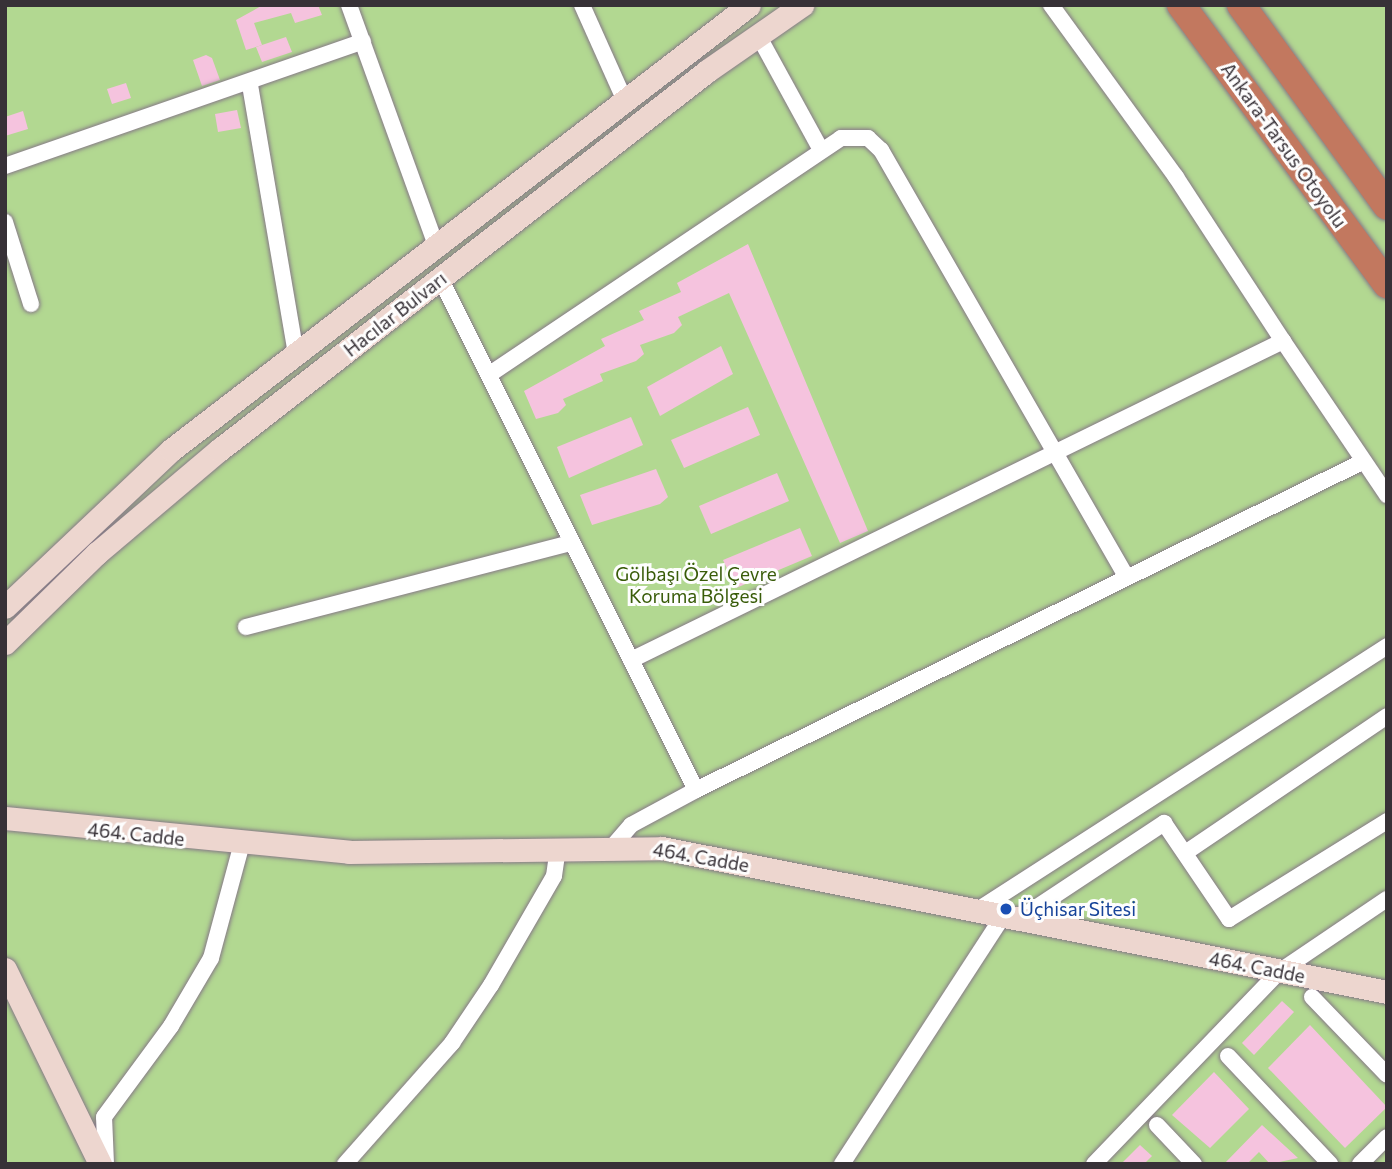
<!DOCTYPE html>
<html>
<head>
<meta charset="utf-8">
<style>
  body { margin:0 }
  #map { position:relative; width:1392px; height:1169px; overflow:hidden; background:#faebfb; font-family:Commissioner,sans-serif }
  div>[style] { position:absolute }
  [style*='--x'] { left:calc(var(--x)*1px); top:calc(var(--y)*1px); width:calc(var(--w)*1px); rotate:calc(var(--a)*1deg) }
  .green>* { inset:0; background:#b2d891 }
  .building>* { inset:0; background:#f5c3de }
  .roads { filter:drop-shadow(0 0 2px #867987) drop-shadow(0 0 2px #867987) }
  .street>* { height:16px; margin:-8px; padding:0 8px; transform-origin:8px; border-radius:8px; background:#fff }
  .secondary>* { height:23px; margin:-11.5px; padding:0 11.5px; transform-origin:11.5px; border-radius:11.5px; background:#edd6cf }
  .highway>* { height:28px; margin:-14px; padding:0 14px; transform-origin:14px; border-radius:14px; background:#c2785f }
  .dots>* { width:19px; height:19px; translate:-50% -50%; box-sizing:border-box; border:4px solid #fefefe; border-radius:50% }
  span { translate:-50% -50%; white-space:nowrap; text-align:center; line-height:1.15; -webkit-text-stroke:6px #fefefe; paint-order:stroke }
  .street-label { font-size:19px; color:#373137 }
  .park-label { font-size:19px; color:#395c09 }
  .transit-label { font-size:19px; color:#164399 }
  .left { translate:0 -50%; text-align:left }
  .frame { position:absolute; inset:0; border:7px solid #373137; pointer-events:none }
</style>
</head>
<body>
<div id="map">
  <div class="green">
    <i style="clip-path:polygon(5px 5px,1387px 5px,1387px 1164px,5px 1164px)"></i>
  </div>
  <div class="building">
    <i style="clip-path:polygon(263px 5px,318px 5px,322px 15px,295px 23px,291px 13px,254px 23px,262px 45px,246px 50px,236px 20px)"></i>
    <i style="clip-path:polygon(286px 37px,292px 52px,262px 62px,256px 47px)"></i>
    <i style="clip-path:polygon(206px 55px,212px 58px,220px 80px,202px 86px,193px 60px)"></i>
    <i style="clip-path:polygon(126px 83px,131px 98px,112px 104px,107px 89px)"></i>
    <i style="clip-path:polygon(237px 110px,241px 128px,218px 132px,215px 114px)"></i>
    <i style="clip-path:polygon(23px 111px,28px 129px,5px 136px,5px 117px)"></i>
    <i style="clip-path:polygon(748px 244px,868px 531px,840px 543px,729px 293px,678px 317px,682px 325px,674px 333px,640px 345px,644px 354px,636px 361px,600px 374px,603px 381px,563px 399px,566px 405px,558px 413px,536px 419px,524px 391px,605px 346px,601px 339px,644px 320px,639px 311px,681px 292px,677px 283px)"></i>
    <i style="clip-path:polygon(721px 346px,733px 374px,660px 416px,647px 387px)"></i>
    <i style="clip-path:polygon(748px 407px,760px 435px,684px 468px,671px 440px)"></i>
    <i style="clip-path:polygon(631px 417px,643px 445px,569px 478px,557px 447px)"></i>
    <i style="clip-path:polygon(656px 469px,668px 497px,660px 504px,592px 525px,580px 495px)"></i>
    <i style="clip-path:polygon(777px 473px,789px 501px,711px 534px,699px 506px)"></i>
    <i style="clip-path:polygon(800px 528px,812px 556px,736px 588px,723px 560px)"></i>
    <i style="clip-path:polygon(1282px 1001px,1294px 1012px,1254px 1055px,1242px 1043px)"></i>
    <i style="clip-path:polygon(1310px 1025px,1387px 1107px,1345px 1148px,1268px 1068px)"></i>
    <i style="clip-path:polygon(1214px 1072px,1249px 1109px,1210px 1148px,1172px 1115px)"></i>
    <i style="clip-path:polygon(1262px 1125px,1298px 1158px,1270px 1164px,1259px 1152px,1247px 1164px,1224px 1164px)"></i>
    <i style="clip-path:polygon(1140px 1145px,1152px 1156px,1144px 1164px,1121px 1164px)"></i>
  </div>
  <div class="roads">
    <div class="street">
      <i style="--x:349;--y:5;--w:255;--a:70.1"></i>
      <i style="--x:582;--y:5;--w:103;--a:65.9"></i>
      <i style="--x:1051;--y:5;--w:213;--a:54"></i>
      <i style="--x:1176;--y:177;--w:196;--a:56.9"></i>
      <i style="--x:758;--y:35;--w:131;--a:61.3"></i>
      <i style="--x:250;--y:85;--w:273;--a:80.3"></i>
      <i style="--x:5;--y:166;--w:379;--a:-19.2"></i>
      <i style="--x:5;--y:222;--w:86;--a:72.4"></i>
      <i style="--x:441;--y:280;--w:570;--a:63.43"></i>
      <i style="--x:490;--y:374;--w:423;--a:-33.9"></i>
      <i style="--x:841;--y:138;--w:27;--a:0"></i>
      <i style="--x:868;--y:138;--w:18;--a:43"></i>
      <i style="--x:881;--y:150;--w:491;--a:60.1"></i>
      <i style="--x:246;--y:627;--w:336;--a:-14.5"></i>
      <i style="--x:631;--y:660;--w:726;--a:-26.07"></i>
      <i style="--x:1283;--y:341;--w:186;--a:56"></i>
      <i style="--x:613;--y:846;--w:28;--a:-49"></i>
      <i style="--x:631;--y:825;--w:74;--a:-28.3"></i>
      <i style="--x:696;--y:790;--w:740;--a:-26.22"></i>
      <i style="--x:1185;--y:853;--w:244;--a:-34.1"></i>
      <i style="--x:973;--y:913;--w:493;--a:-32.8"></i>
      <i style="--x:1016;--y:921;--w:178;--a:-33.5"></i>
      <i style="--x:1164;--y:823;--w:116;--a:55.9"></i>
      <i style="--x:1229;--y:919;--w:186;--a:-31.8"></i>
      <i style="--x:1312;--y:997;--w:108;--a:46.1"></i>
      <i style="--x:1228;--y:1056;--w:149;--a:46.6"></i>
      <i style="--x:1157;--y:1125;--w:54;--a:46.5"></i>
      <i style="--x:106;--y:1164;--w:47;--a:-92.4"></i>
      <i style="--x:104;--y:1117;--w:113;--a:-53.6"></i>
      <i style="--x:171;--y:1026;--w:79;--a:-59.5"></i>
      <i style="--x:211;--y:958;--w:119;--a:-74.9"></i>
      <i style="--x:345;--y:1164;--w:162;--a:-48.5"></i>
      <i style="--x:452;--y:1043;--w:70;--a:-56.1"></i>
      <i style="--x:491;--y:985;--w:126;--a:-60"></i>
      <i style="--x:554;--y:876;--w:27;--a:-82"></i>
      <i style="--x:842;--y:1164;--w:293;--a:-57"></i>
      <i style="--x:1094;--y:1164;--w:267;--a:-46.1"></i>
      <i style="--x:1279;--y:972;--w:130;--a:-34.1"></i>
      <i style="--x:1360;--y:1164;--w:38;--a:-45"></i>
    </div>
    <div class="secondary">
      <i style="--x:5;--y:607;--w:228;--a:-43.4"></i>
      <i style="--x:171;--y:450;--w:729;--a:-37.59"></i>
      <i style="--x:5;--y:643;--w:129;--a:-44.4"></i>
      <i style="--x:97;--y:553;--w:160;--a:-40.2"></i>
      <i style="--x:219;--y:450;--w:618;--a:-37.83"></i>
      <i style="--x:707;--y:71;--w:116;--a:-34.8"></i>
      <i style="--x:5;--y:818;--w:346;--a:5.6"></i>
      <i style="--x:349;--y:852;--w:313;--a:-0.7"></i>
      <i style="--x:662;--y:848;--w:739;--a:11.23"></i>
      <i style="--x:5;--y:969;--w:217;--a:64"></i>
    </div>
    <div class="highway">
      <i style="--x:1181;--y:5;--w:347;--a:53.6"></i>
      <i style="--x:1241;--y:5;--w:248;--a:54"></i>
    </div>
  </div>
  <div class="dots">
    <i style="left:1006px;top:909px;background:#1a4fb4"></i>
  </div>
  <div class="street-label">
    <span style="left:1284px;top:145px;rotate:54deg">Ankara-Tarsus Otoyolu</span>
    <span style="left:395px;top:314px;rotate:-38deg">Hacılar Bulvarı</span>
    <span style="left:136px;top:834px;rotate:6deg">464. Cadde</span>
    <span style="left:701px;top:857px;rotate:10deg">464. Cadde</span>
    <span style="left:1257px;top:967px;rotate:11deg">464. Cadde</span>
  </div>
  <div class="park-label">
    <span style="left:696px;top:585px">Gölbaşı Özel Çevre<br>Koruma Bölgesi</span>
  </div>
  <div class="transit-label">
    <span class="left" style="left:1020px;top:909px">Üçhisar Sitesi</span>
  </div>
  <div class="frame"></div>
</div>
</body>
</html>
